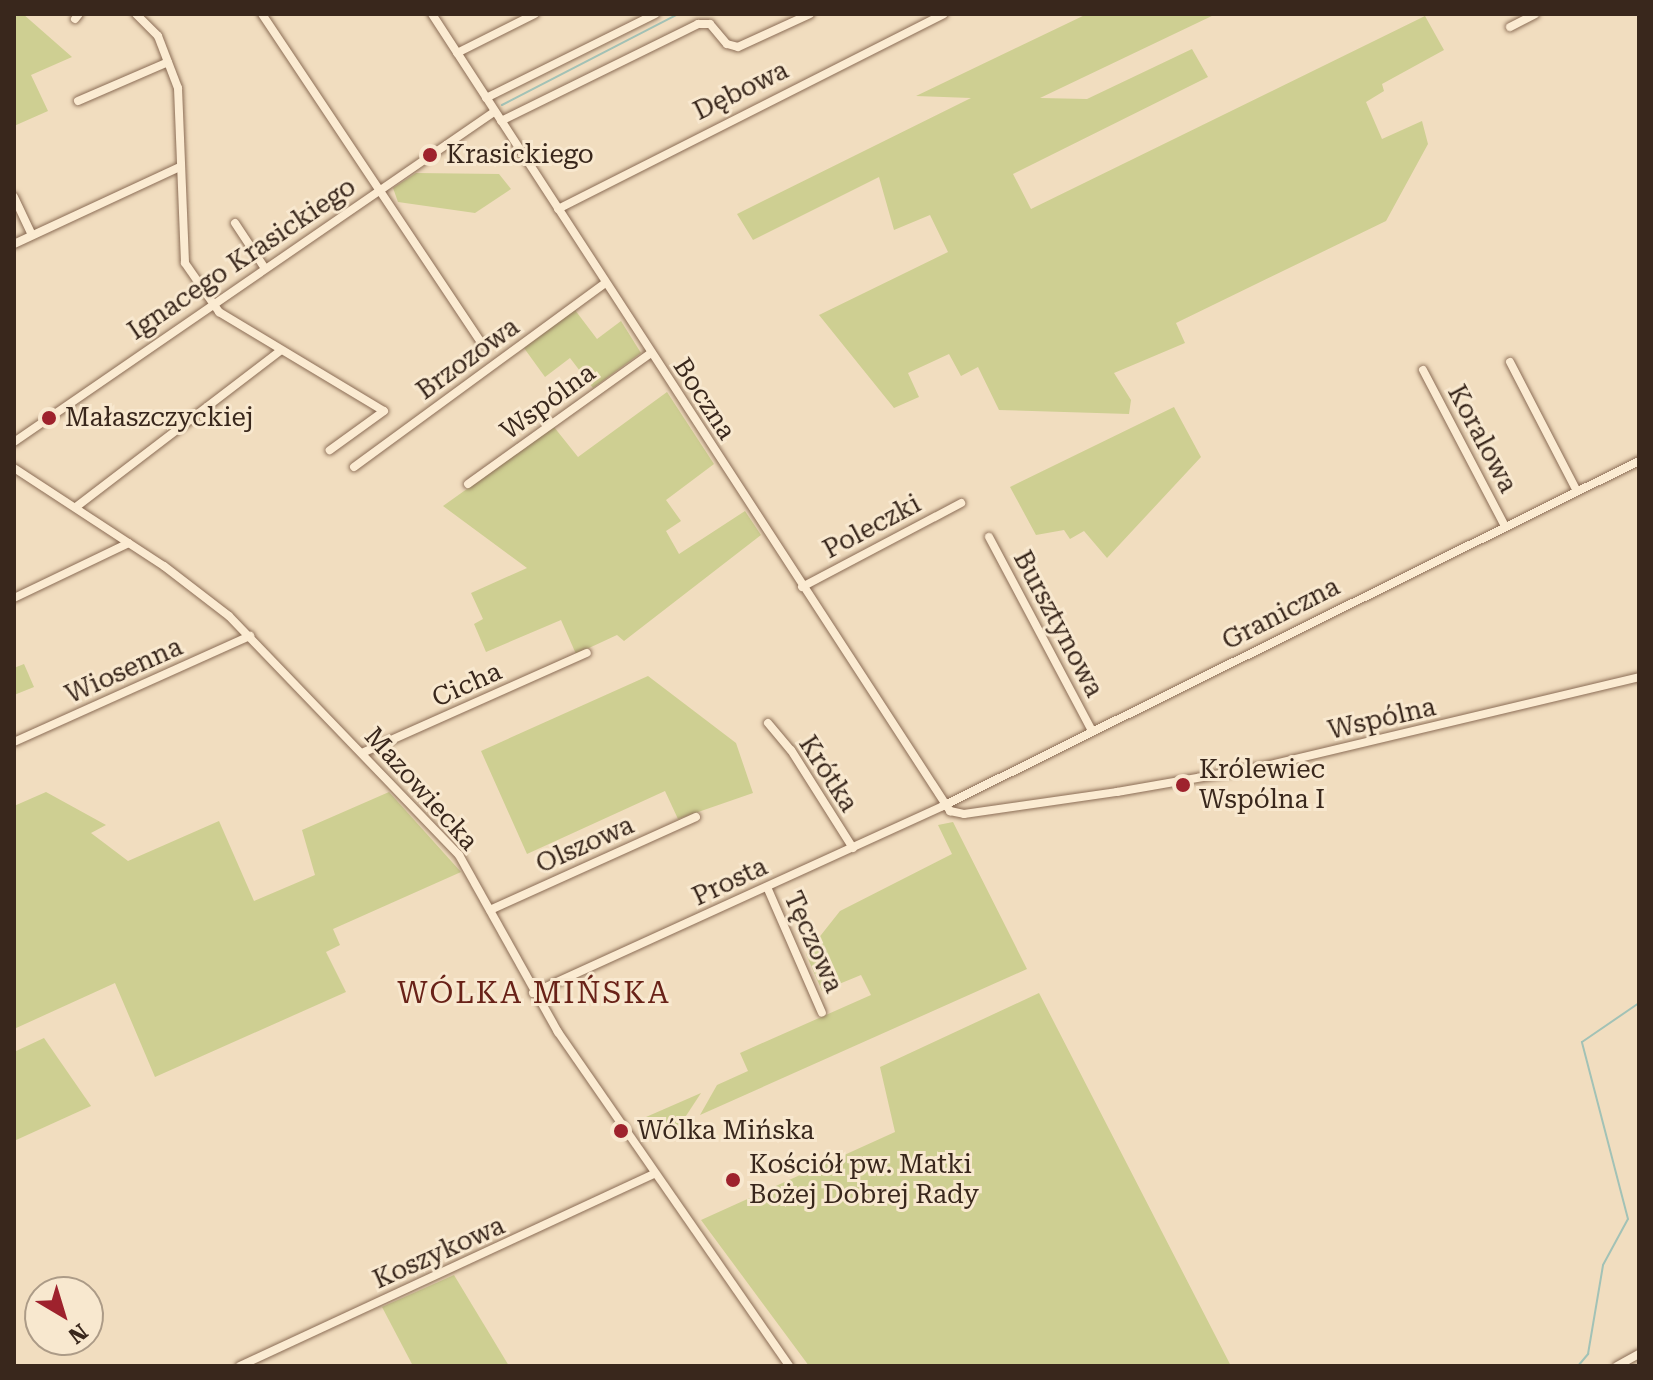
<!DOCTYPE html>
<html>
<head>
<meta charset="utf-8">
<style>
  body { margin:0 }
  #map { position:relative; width:1653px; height:1380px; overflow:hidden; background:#f1ddbf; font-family:"Roboto Serif",serif }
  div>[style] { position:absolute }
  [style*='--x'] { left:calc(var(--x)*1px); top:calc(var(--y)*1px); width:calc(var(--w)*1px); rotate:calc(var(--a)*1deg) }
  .green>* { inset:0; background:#cecf92 }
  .stream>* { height:2px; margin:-1px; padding:0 1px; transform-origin:1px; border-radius:1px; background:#a2c2b6 }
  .roads { filter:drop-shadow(0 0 2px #8b6d56) drop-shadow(0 0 2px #8b6d56) }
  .minor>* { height:8px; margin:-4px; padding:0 4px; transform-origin:4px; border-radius:4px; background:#fbebd2 }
  .dots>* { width:22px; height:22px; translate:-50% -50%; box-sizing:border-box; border:4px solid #f8e8cf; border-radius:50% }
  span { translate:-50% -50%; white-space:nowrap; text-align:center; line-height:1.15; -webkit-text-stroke:6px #f8e8cf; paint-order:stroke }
  .street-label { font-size:26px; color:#39271c }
  .poi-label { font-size:26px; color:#39271c }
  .left { translate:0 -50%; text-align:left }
  .quarter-label { font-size:30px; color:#692218; letter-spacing:2px }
  .frame { position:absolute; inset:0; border:16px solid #39271c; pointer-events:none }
  .north { position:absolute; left:24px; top:1276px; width:80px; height:80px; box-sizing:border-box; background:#f8e8cf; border:2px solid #ac9b87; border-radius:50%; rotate:142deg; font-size:22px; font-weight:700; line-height:32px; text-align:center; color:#39271c }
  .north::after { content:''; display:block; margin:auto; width:28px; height:36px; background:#9e222d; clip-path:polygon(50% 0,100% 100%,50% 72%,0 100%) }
</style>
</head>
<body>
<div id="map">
  <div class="green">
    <i style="clip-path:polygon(23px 14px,72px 57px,31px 75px,48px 111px,14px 126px,14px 17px)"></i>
    <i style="clip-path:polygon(1087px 14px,1216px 14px,1040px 98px,1087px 99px,1192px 49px,1208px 77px,1013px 174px,1031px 209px,1425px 16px,1444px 50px,1382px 84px,1384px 91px,1366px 102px,1382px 139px,1422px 121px,1428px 144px,1386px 221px,1176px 323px,1185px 343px,1114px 373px,1131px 400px,1129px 414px,999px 410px,978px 367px,961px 376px,949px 354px,908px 373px,919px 397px,894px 408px,819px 315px,948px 252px,930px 215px,894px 230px,879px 177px,753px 240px,737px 214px,971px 98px,916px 96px)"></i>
    <i style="clip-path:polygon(416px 173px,499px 174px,511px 189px,475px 213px,398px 202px,393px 188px)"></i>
    <i style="clip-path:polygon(575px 310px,597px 339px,621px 321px,641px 353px,593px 388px,570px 358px,545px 377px,524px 348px)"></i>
    <i style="clip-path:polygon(667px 392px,714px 464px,666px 500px,681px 521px,666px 531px,679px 554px,745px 511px,761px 535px,624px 641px,617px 635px,576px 654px,561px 620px,486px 652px,474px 624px,483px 619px,471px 593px,527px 568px,443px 506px,554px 427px,578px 457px)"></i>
    <i style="clip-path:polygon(1174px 407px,1201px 457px,1107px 558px,1084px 531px,1070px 539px,1064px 530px,1036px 535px,1010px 487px)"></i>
    <i style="clip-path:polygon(24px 664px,34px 687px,14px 695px,14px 668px)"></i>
    <i style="clip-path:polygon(648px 676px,736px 743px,753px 793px,678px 819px,665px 791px,527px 854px,481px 751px)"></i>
    <i style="clip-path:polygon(46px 792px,106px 825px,91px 833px,128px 861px,219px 821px,254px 901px,315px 875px,302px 830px,389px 792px,461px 872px,333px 929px,340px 945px,326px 952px,346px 992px,155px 1077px,115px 983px,14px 1029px,14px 806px)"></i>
    <i style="clip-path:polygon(953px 822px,1027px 969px,700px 1115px,717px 1085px,748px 1071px,740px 1053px,871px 995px,861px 975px,822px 991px,806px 954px,840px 911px,952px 854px,938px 825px)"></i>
    <i style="clip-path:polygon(1039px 993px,1231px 1366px,809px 1366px,701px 1220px,895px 1132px,880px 1067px)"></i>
    <i style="clip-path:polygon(44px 1038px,91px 1106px,14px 1141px,14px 1052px)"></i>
    <i style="clip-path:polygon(701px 1093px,680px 1125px,655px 1136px,646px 1117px)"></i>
    <i style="clip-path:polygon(454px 1275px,509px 1366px,413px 1366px,382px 1307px)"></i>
  </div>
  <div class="stream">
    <i style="--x:502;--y:105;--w:198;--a:-27.3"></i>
    <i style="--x:1578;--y:1366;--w:16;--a:-50"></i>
    <i style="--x:1588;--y:1354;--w:90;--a:-80.4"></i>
    <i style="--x:1603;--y:1265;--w:52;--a:-61.5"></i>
    <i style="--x:1628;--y:1219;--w:183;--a:-104.6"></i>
    <i style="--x:1582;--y:1042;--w:69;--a:-34.4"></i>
  </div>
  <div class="roads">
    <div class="minor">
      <i style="--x:136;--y:14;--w:31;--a:45"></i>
      <i style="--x:158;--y:36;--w:56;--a:69"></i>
      <i style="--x:178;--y:88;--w:175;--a:87.7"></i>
      <i style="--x:185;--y:263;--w:60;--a:55.2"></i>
      <i style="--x:219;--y:312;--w:192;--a:31"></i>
      <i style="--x:384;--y:411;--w:67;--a:144.2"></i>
      <i style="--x:262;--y:14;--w:397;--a:56.3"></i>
      <i style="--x:432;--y:14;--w:951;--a:56.98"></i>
      <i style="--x:950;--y:811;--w:14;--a:12"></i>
      <i style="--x:964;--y:814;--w:155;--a:-8.2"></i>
      <i style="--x:1117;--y:792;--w:151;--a:-9.9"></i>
      <i style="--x:1266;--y:766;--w:383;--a:-13.4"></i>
      <i style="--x:75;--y:19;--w:6;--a:-51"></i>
      <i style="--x:1510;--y:27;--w:28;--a:-27"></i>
      <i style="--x:457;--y:53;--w:87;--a:-26.6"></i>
      <i style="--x:486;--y:98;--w:189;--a:-26.4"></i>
      <i style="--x:78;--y:101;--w:98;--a:-23.4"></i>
      <i style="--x:501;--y:121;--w:220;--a:-26.2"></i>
      <i style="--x:698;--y:24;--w:12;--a:0"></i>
      <i style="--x:710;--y:24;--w:26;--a:50"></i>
      <i style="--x:727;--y:44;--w:11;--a:15"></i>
      <i style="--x:738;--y:47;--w:79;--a:-24.6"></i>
      <i style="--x:14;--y:197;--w:42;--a:64.7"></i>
      <i style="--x:558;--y:209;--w:432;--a:-26.8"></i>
      <i style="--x:235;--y:223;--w:53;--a:56.6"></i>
      <i style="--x:14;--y:244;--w:183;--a:-24.9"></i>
      <i style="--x:1510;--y:362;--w:145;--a:62.6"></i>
      <i style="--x:1423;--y:370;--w:176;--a:62.3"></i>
      <i style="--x:14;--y:442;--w:582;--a:-34.51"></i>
      <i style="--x:354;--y:467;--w:311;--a:-36.2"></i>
      <i style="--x:14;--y:468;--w:179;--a:33.2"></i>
      <i style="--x:164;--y:566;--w:82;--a:37.6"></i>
      <i style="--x:229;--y:616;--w:332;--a:46.1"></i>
      <i style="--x:459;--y:855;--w:203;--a:60.8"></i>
      <i style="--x:558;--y:1032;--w:406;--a:55.3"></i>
      <i style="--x:468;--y:484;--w:225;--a:-35.6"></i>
      <i style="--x:76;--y:507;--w:257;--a:-37.4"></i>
      <i style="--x:989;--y:537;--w:220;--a:62"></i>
      <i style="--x:802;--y:587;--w:180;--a:-27.8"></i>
      <i style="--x:14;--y:598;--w:127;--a:-25.6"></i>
      <i style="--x:768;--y:723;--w:35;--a:50"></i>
      <i style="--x:791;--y:750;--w:116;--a:57.7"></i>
      <i style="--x:14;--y:742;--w:259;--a:-24.2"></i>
      <i style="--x:362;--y:753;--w:246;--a:-24"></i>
      <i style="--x:767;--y:887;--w:137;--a:66.4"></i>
      <i style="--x:490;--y:910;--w:226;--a:-24.3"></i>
      <i style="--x:533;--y:993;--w:451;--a:-24.5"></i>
      <i style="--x:943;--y:806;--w:777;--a:-26.37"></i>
      <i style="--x:240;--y:1366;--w:456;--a:-24.9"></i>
      <i style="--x:1617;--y:1366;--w:25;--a:-29"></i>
    </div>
  </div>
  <div class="dots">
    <i style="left:430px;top:155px;background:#9e222d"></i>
    <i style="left:49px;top:418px;background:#9e222d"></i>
    <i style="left:1183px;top:785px;background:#9e222d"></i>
    <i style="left:621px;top:1131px;background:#9e222d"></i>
    <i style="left:733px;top:1180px;background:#9e222d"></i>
  </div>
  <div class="street-label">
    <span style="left:741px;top:91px;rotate:-26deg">Dębowa</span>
    <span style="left:242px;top:259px;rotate:-34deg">Ignacego Krasickiego</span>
    <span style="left:468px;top:359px;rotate:-36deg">Brzozowa</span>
    <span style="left:704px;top:399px;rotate:57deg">Boczna</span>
    <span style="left:548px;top:402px;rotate:-36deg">Wspólna</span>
    <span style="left:1482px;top:439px;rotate:62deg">Koralowa</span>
    <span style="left:872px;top:527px;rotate:-28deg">Poleczki</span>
    <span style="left:1281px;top:614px;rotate:-27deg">Graniczna</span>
    <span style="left:1058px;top:624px;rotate:62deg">Bursztynowa</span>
    <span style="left:124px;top:671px;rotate:-24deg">Wiosenna</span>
    <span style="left:467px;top:685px;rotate:-24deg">Cicha</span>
    <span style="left:1382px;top:719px;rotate:-13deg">Wspólna</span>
    <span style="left:828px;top:774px;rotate:57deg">Krótka</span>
    <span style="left:421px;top:789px;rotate:48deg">Mazowiecka</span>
    <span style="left:585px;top:845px;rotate:-24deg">Olszowa</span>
    <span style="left:730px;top:882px;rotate:-25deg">Prosta</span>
    <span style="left:813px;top:942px;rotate:66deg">Tęczowa</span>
    <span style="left:439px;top:1253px;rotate:-24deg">Koszykowa</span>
  </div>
  <div class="poi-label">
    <span class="left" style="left:446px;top:155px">Krasickiego</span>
    <span class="left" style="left:65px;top:418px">Małaszczyckiej</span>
    <span class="left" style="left:1199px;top:785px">Królewiec<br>Wspólna I</span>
    <span class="left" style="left:637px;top:1131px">Wólka Mińska</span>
    <span class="left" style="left:749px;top:1180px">Kościół pw. Matki<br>Bożej Dobrej Rady</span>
  </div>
  <div class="quarter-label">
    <span style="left:534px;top:993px">WÓLKA MIŃSKA</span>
  </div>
  <div class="frame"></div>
  <div class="north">N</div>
</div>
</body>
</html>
